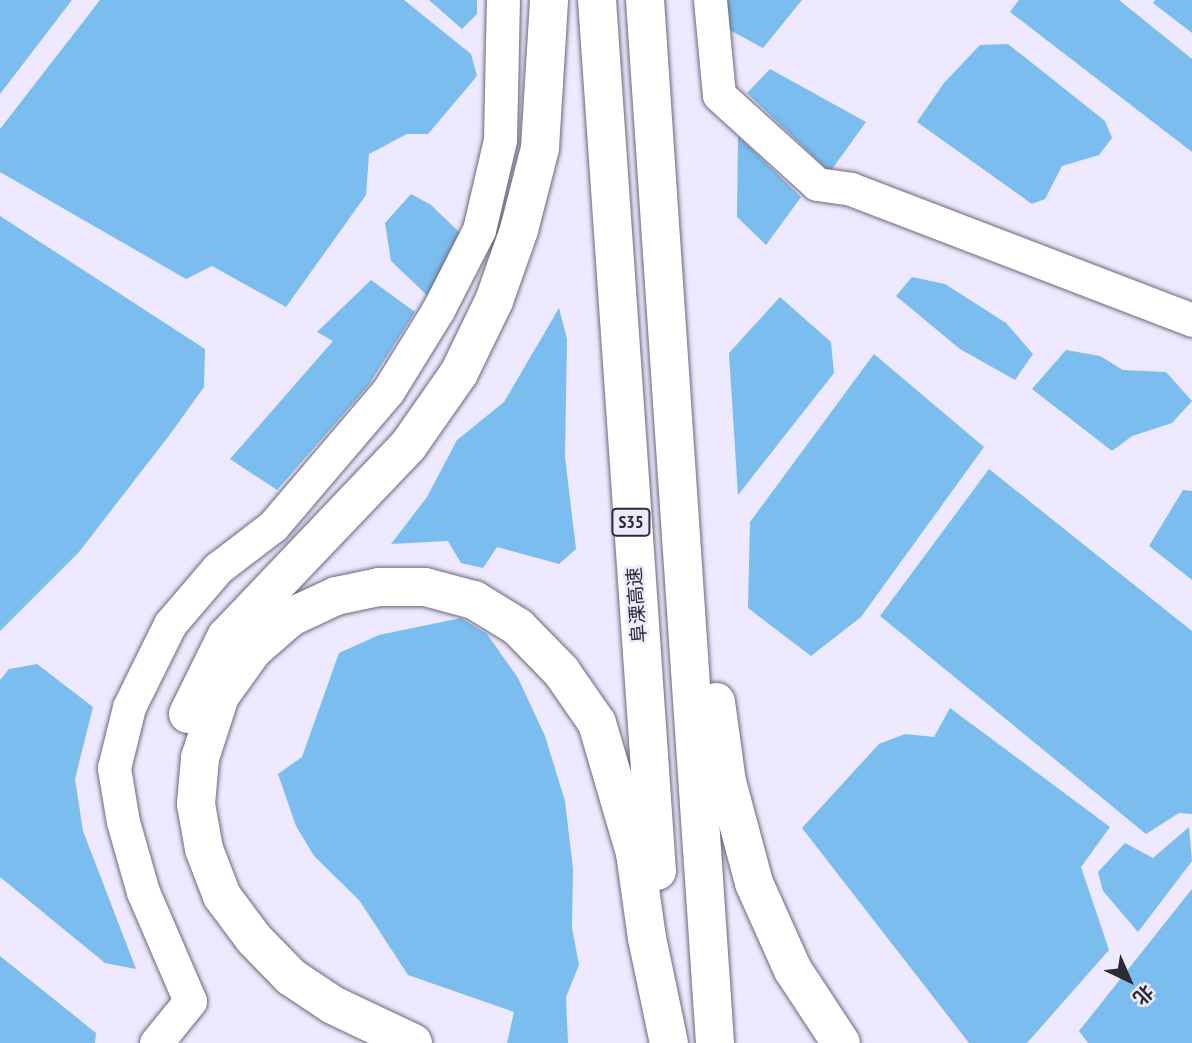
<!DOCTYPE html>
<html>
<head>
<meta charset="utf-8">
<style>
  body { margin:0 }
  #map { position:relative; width:1192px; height:1043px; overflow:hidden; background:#eee9ff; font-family:"PT Sans Narrow","Noto Sans SC",sans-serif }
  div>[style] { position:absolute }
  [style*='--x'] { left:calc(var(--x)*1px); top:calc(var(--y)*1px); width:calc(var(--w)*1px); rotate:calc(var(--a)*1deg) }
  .water>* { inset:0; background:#7abdee }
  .roads { filter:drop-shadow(0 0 2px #6d687b) drop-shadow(0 0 2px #6d687b) }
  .minor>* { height:33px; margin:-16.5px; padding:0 16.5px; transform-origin:16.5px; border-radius:16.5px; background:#fff }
  .highway>* { height:38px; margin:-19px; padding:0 19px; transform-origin:19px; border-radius:19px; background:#fff }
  span { translate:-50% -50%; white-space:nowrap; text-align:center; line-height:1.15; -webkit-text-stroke:5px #eee9ff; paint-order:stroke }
  .shield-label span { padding:2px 5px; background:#eee9ff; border:2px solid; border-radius:5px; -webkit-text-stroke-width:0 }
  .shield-label { font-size:18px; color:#2c2a33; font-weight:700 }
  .street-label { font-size:19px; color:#2c2a33 }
  .north { position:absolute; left:1094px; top:945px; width:70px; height:70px; -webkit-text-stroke:5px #eee9ff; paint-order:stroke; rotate:136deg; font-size:19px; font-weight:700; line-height:28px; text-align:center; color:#2c2a33 }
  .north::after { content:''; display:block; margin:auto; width:24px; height:32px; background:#2c2a33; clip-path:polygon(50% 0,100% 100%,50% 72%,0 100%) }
</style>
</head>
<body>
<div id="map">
  <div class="water">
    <i style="clip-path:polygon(0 0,72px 0,0 94px)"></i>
    <i style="clip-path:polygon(100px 0,404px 0,471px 54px,477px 76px,428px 134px,407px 134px,369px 154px,366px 195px,286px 307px,212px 266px,186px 279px,0 172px,0 129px)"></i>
    <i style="clip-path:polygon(429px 0,477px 0,477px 14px,462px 29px)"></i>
    <i style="clip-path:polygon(726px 0,802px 0,763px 48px,728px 29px)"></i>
    <i style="clip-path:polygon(1019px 0,1119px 0,1192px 59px,1192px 152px,1010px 12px)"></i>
    <i style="clip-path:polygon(1155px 0,1192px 0,1192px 33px,1153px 3px)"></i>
    <i style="clip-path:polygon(1008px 44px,1105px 121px,1112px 138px,1099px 155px,1062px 166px,1045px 199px,1032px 204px,917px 122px,944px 83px,980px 45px)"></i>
    <i style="clip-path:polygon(770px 69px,866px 122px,830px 172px,747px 93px)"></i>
    <i style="clip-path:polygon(738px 136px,801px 197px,766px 245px,737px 217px)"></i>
    <i style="clip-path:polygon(411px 194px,431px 205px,460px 233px,429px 297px,391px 261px,385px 223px)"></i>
    <i style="clip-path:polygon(0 216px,205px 349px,204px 387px,171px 433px,79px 552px,0 631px)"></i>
    <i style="clip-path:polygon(912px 277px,945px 284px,1006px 323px,1033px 354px,1015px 380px,960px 349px,896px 296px)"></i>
    <i style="clip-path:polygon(371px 280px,415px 312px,368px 386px,277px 490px,230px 459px,333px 341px,317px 332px)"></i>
    <i style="clip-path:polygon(780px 297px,831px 342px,834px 373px,738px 495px,729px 353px)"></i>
    <i style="clip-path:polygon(559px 308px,567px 339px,565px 457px,576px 549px,559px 564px,497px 547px,483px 568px,461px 563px,448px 541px,391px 544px,427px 497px,457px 440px,504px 402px)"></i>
    <i style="clip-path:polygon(1066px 350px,1100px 356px,1123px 370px,1166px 372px,1192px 401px,1172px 423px,1132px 436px,1112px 451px,1032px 389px)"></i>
    <i style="clip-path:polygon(874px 354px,984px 447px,861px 617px,811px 656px,748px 608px,750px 522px)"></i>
    <i style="clip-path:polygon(989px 469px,1192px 631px,1192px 814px,1179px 813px,1146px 834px,880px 616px)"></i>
    <i style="clip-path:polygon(1183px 490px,1192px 491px,1192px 580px,1149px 546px)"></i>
    <i style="clip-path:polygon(461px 618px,487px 634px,518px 678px,545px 736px,565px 801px,573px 869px,572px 928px,579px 965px,566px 997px,568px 1043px,507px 1043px,514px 1012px,408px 975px,359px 900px,314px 856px,296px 826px,278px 774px,302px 757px,339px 653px,379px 635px)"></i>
    <i style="clip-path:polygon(37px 664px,93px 707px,75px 779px,83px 831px,136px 969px,105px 963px,0 877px,0 680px,9px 669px)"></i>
    <i style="clip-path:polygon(950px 708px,1110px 827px,1081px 867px,1109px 950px,1027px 1043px,969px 1043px,802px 828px,879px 744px,905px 734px,934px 737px)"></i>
    <i style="clip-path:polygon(1189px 827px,1192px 861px,1138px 932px,1103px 891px,1098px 872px,1125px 843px,1153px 858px)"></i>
    <i style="clip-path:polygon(1192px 889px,1192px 1043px,1088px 1043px,1079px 1031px)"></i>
    <i style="clip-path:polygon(0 956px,96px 1033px,95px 1043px,0 1043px)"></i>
  </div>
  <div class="roads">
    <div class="minor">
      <i style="--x:710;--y:0;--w:95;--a:84.6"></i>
      <i style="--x:719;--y:95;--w:132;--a:42.2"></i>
      <i style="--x:817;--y:184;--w:34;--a:8"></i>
      <i style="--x:851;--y:189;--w:365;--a:21"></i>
      <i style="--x:156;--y:1043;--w:54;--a:-51"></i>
      <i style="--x:190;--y:1001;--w:119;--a:-113.3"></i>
      <i style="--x:143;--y:892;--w:73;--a:-105.9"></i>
      <i style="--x:123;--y:822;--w:55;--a:-99.5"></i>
      <i style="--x:114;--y:768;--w:63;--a:-76.2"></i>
      <i style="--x:129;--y:707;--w:93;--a:-63.7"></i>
      <i style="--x:170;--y:624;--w:74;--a:-49.4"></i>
      <i style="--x:218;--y:568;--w:69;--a:-37.4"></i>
      <i style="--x:273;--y:526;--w:177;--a:-49.6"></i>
      <i style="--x:388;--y:391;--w:95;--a:-58.3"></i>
      <i style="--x:438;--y:310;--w:90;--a:-62.9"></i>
      <i style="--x:479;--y:230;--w:92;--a:-76.9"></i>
      <i style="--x:500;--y:140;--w:140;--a:-88.8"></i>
    </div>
    <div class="highway">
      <i style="--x:597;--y:0;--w:873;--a:86.06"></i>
      <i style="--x:645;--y:0;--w:1045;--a:86.16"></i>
      <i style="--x:716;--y:702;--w:81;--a:82.2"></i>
      <i style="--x:727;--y:782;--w:105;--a:75"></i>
      <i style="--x:754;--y:883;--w:95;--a:65.9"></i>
      <i style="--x:793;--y:970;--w:87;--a:56.7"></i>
      <i style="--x:188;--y:714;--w:86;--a:-63.7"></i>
      <i style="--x:226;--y:637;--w:264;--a:-46.4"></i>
      <i style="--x:408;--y:446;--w:89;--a:-55.1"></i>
      <i style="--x:459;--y:373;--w:80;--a:-64.1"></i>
      <i style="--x:494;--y:301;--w:75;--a:-70.6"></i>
      <i style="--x:519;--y:230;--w:85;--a:-75.6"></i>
      <i style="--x:540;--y:148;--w:148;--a:-86.5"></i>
      <i style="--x:413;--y:1043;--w:89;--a:-154.6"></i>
      <i style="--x:333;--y:1005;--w:50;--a:-146.3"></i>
      <i style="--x:291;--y:977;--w:53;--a:-134.2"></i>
      <i style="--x:254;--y:939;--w:54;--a:-126.7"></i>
      <i style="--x:222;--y:896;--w:50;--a:-111"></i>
      <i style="--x:204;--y:849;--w:46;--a:-100.1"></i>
      <i style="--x:196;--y:804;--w:46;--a:-85"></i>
      <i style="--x:200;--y:758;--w:65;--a:-72.1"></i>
      <i style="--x:220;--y:696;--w:57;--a:-54.3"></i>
      <i style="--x:253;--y:650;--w:50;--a:-41"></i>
      <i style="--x:291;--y:617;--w:50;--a:-25"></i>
      <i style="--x:336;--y:596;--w:44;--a:-11.8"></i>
      <i style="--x:379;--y:587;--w:46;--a:0"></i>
      <i style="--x:425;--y:587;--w:51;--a:14.9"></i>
      <i style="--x:474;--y:600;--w:52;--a:31.5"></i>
      <i style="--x:518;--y:627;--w:62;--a:45.7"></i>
      <i style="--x:561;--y:671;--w:63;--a:55.3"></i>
      <i style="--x:597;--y:723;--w:135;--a:73.7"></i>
      <i style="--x:635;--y:853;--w:86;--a:82"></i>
      <i style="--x:647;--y:938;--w:107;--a:78.2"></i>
    </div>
  </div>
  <div class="shield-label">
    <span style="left:631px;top:522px">S35</span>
  </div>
  <div class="street-label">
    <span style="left:637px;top:605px;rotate:-94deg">阜溧高速</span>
  </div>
  <div class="north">北</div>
</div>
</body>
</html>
